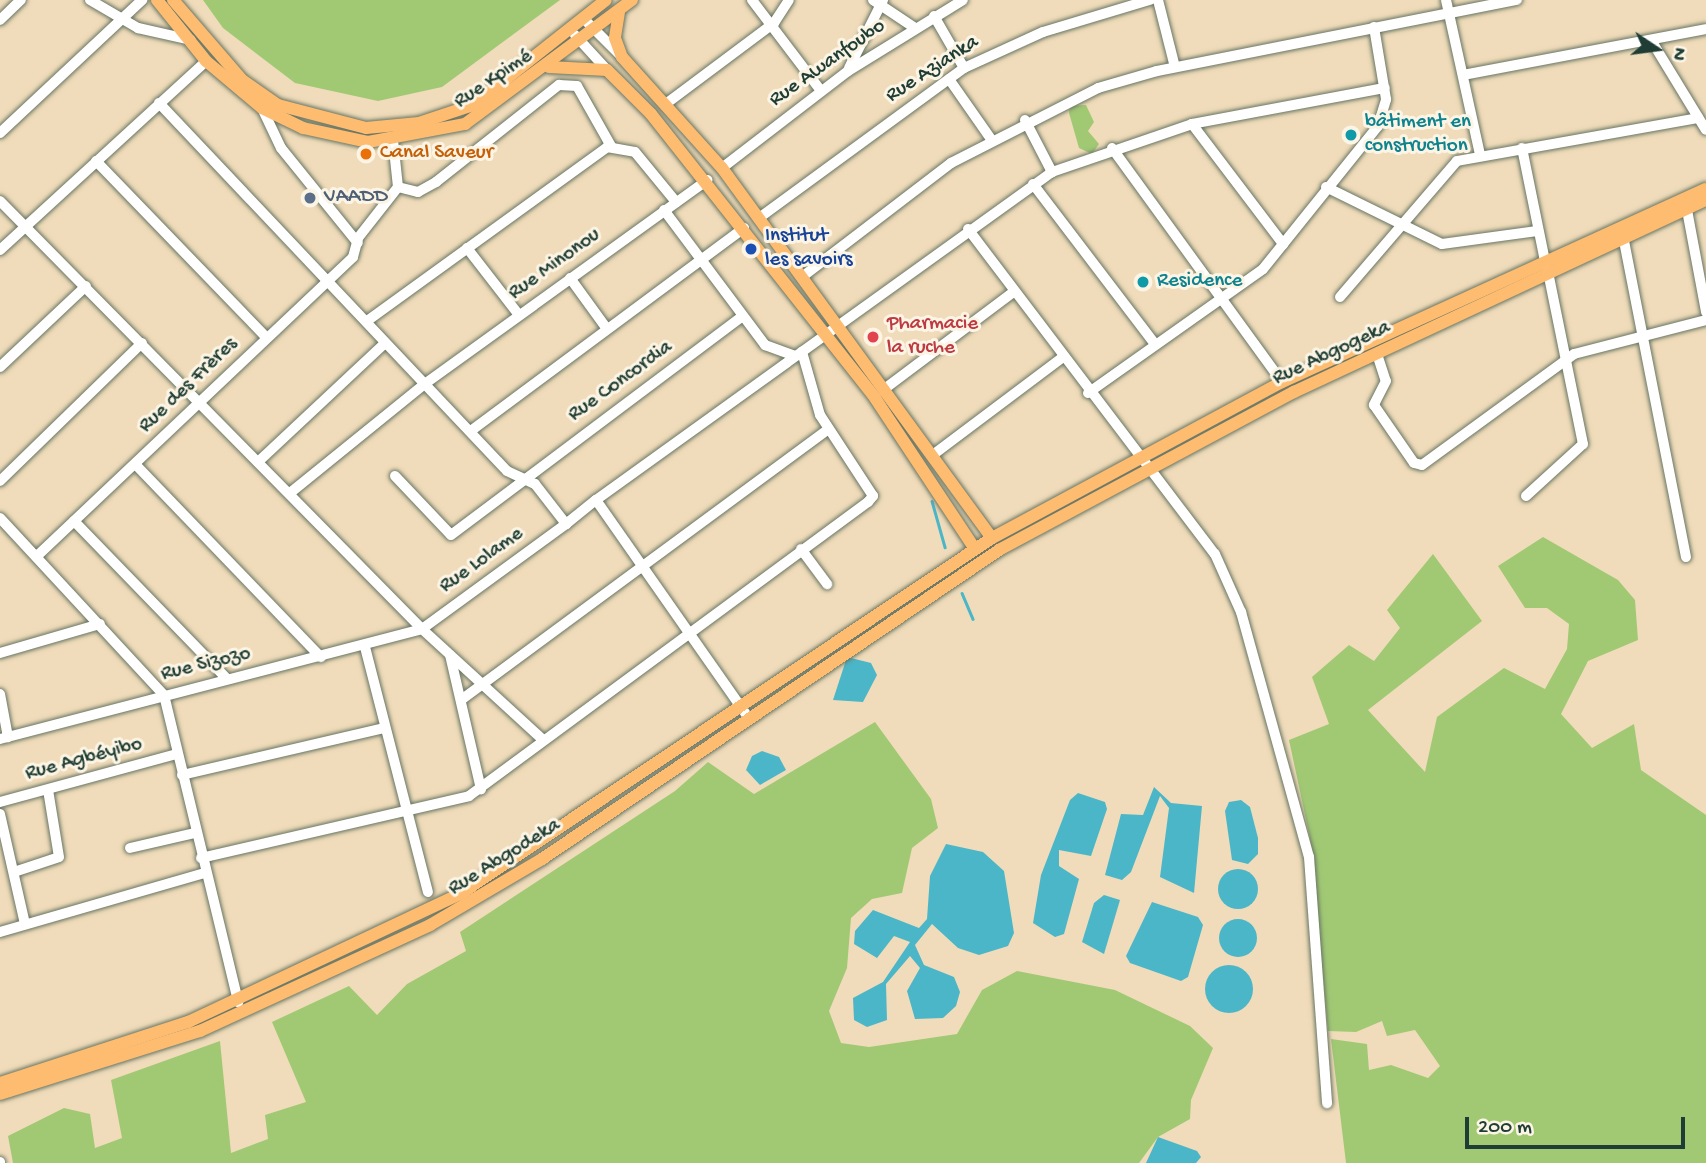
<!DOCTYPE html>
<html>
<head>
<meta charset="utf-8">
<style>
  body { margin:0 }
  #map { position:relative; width:1706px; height:1163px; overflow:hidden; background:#f0dcba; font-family:"Gochi Hand",sans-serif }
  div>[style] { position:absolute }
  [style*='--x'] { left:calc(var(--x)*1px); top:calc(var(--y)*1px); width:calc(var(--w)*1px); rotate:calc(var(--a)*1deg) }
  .green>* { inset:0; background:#a1c974 }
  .water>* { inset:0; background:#4bb6c8 }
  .round { border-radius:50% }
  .stream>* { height:2.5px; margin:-1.25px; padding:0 1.25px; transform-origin:1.25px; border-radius:1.25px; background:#4bb6c8 }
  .roads { filter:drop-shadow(0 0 2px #687563) drop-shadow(0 0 2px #687563) }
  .minor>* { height:10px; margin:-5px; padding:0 5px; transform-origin:5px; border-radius:5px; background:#fff }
  .major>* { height:12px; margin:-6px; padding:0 6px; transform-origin:6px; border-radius:6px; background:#febc71 }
  .dots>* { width:19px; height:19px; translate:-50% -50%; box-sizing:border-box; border:4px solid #fcf5e5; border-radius:50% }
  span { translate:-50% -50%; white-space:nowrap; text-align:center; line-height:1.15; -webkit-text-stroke:6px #fcf5e5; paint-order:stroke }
  .street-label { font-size:21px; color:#1f3d34 }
  .culture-label { font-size:21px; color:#0d838f }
  .left { translate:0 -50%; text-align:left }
  .food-label { font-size:21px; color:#c56008 }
  .service-label { font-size:21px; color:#4e5e75 }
  .transit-label { font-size:21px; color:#164399 }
  .health-label { font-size:21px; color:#be3a42 }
  .north { position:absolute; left:1622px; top:14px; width:70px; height:70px; -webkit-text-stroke:5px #fcf5e5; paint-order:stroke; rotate:103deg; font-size:19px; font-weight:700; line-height:28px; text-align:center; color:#1f3d34 }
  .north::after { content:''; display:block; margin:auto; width:24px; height:32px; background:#1f3d34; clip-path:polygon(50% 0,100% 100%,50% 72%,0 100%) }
  .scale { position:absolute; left:1465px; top:1117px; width:220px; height:32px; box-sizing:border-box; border:4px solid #1f3d34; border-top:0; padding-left:9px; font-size:21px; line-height:24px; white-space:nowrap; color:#1f3d34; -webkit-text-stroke:5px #fcf5e5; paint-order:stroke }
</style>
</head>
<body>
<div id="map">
  <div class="green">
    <i style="clip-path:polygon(203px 0,560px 0,442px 87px,378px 101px,295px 83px,223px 28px)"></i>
    <i style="clip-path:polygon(1086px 105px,1094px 122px,1088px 131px,1099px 144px,1092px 154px,1079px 148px,1069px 113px,1070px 106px)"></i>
    <i style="clip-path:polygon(1543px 537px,1618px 580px,1635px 600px,1638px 640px,1588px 661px,1561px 714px,1592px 748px,1634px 724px,1641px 770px,1706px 815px,1706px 1163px,1346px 1163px,1331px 1039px,1367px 1044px,1369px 1070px,1391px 1065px,1428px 1078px,1440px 1066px,1415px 1030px,1387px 1036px,1382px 1021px,1356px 1032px,1328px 1031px,1310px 838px,1289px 740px,1329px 724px,1312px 677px,1349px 645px,1374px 661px,1400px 628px,1387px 610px,1433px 554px,1482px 621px,1368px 710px,1425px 772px,1437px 717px,1504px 668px,1545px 689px,1567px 649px,1569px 624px,1547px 608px,1525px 608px,1498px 566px)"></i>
    <i style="clip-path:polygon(875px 722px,931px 799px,938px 828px,912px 848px,902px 893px,872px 899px,851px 918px,847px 968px,829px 1011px,841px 1043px,869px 1047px,957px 1034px,982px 990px,1017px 971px,1115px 990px,1190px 1026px,1213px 1048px,1191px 1100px,1190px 1119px,1158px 1137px,1139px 1163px,13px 1163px,8px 1136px,64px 1108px,90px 1114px,95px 1148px,122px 1138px,111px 1080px,220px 1041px,231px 1153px,268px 1139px,265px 1115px,306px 1102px,272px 1022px,349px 986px,377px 1015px,407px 984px,466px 951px,460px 932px,675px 791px,708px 762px,754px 794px)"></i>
  </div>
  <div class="water">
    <i style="clip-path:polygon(847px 657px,871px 663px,877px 675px,863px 702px,833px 700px)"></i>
    <i style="clip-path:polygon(762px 751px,779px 757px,786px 770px,760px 785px,746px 770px,752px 756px)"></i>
    <i style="clip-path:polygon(1154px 787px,1171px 803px,1202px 806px,1194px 893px,1160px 877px,1169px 808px,1160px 796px,1131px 872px,1122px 880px,1105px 875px,1121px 814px,1143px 815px)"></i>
    <i style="clip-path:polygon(1078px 793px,1105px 802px,1107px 809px,1091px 856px,1059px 850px,1059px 866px,1079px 879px,1064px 934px,1055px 937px,1033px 923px,1041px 875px,1070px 800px)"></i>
    <i style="clip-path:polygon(1241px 800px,1250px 807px,1258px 838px,1258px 854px,1248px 864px,1232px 860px,1225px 811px,1229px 802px)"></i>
    <i style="clip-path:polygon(946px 844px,983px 852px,1004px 871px,1014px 933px,1008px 946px,979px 955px,958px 948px,932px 924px,915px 945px,924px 965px,954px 977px,960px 992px,956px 1006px,943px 1018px,915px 1019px,907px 991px,920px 968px,910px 956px,886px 984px,887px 1020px,867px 1027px,854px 1020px,853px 998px,883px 982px,910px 942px,894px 936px,877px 958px,854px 944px,855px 931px,873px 910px,919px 928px,927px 919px,930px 876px)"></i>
    <i class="round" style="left:1218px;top:869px;width:40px;height:40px"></i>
    <i style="clip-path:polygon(1104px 895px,1120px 900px,1104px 954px,1082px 942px,1094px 903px)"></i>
    <i style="clip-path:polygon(1152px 902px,1198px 917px,1203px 925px,1188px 977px,1181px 981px,1130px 963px,1126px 956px)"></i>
    <i class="round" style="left:1219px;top:919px;width:38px;height:38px"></i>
    <i class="round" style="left:1205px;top:965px;width:48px;height:48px"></i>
    <i style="clip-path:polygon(1158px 1137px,1197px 1151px,1201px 1157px,1196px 1163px,1146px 1163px)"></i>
  </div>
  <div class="stream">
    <i style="--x:932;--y:501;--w:48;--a:74.2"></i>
    <i style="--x:962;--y:593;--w:28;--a:67"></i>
  </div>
  <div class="roads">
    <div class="minor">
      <i style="--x:90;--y:0;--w:56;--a:30.3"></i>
      <i style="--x:138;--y:28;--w:54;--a:12.8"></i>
      <i style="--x:752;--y:0;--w:114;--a:52.8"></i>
      <i style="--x:873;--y:0;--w:50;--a:33.7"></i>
      <i style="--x:1158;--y:0;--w:69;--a:75.8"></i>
      <i style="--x:1446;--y:0;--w:159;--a:77.6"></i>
      <i style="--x:934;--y:16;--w:60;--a:60"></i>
      <i style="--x:584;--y:19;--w:52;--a:45"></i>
      <i style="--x:0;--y:20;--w:29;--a:-44"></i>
      <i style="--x:575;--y:35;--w:47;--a:47.6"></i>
      <i style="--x:1651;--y:40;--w:105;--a:58.6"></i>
      <i style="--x:849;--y:68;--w:76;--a:-63.4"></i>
      <i style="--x:1463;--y:75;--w:247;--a:-10.7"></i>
      <i style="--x:949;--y:79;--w:73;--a:55"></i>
      <i style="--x:159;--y:103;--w:506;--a:46.6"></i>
      <i style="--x:507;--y:471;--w:31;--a:25"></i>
      <i style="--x:535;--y:484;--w:51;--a:52.2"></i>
      <i style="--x:566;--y:524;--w:38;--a:-39"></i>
      <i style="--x:596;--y:500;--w:264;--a:55"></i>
      <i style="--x:667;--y:103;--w:134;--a:-36.8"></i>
      <i style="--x:774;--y:23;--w:27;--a:-57"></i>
      <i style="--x:262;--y:108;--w:44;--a:64.6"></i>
      <i style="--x:281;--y:148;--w:122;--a:51"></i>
      <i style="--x:1025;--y:120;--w:59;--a:62.6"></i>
      <i style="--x:1192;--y:124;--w:151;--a:52.8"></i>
      <i style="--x:0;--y:133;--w:195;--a:-43.1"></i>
      <i style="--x:1112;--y:148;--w:289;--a:54"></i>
      <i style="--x:1522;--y:148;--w:120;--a:78.5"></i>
      <i style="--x:96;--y:161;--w:246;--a:46"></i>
      <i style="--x:722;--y:168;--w:159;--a:-37.6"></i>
      <i style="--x:848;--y:71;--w:135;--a:-31.7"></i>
      <i style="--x:1033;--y:184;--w:201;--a:52.7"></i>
      <i style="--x:398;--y:187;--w:21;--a:14"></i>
      <i style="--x:418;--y:192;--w:21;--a:-29"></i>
      <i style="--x:436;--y:182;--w:157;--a:-38.3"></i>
      <i style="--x:559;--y:85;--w:18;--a:3"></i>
      <i style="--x:577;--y:86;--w:69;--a:60.5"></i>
      <i style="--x:1326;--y:187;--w:129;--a:26.2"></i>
      <i style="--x:1442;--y:244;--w:96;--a:-7.8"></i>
      <i style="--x:0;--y:201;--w:601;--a:45.4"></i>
      <i style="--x:422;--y:629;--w:163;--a:42.5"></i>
      <i style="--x:664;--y:210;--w:169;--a:53.2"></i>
      <i style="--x:765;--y:345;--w:32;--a:20"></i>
      <i style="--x:1687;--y:210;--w:104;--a:79.4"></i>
      <i style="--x:759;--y:218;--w:254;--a:-36.2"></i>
      <i style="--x:964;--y:68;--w:87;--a:-24.5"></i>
      <i style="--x:1043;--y:32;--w:112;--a:-16.7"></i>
      <i style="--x:968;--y:229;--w:408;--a:52.8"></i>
      <i style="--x:1215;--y:554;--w:64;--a:65.9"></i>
      <i style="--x:1241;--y:612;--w:254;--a:74.5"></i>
      <i style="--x:1309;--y:857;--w:247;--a:85.8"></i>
      <i style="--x:1624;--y:241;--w:322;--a:78.9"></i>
      <i style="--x:467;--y:248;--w:85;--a:52.2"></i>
      <i style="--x:0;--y:250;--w:280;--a:-42.5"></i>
      <i style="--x:802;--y:277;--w:188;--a:-37.4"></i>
      <i style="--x:951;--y:163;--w:165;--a:-27"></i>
      <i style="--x:1098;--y:88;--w:61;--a:-16.1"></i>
      <i style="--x:1157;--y:71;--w:367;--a:-11.2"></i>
      <i style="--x:570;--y:278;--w:63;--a:54"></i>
      <i style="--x:1340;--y:297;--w:179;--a:-49.3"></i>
      <i style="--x:1457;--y:161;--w:245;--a:-10.1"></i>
      <i style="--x:367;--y:321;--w:296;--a:-35.9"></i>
      <i style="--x:607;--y:147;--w:28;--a:10"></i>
      <i style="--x:635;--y:152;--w:65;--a:50.6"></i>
      <i style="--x:1377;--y:354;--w:28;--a:72"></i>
      <i style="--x:1386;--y:381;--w:27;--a:117"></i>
      <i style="--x:1374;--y:405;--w:70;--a:55.4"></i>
      <i style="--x:1414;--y:463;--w:8;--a:14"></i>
      <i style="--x:1422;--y:465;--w:188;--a:-36.1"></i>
      <i style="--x:1574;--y:354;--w:136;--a:-14.4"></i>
      <i style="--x:0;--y:367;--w:118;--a:-43.3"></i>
      <i style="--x:887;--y:387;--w:156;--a:-36.9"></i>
      <i style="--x:1088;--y:393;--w:214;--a:-35.3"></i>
      <i style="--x:1263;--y:269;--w:184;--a:-51.2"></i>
      <i style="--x:1378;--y:126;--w:28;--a:-73"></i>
      <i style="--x:1386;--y:99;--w:73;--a:-99.5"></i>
      <i style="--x:472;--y:430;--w:339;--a:-36.6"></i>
      <i style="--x:934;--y:454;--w:161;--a:-36.9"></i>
      <i style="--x:258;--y:462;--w:174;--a:-43.1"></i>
      <i style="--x:135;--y:464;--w:268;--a:46.1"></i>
      <i style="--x:395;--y:476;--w:81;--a:46.5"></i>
      <i style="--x:451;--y:535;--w:361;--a:-36.9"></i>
      <i style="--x:0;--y:481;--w:198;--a:-44.2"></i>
      <i style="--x:290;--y:493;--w:175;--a:-39"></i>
      <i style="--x:426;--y:383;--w:347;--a:-35.8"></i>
      <i style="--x:1526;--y:496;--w:77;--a:-42.4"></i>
      <i style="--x:1583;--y:444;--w:170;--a:-101.5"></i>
      <i style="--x:596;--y:500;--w:562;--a:-35.73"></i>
      <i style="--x:1052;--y:172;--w:148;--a:-18.9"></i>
      <i style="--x:1192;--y:124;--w:196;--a:-10.6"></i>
      <i style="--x:0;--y:518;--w:241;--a:47.2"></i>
      <i style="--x:164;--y:695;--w:316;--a:76.4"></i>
      <i style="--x:74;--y:521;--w:220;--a:45.9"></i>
      <i style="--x:801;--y:549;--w:44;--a:53.4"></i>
      <i style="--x:37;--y:556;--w:435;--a:-43.4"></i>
      <i style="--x:353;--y:257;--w:20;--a:-75"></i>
      <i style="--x:358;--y:238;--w:65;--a:-51.9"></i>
      <i style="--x:398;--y:187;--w:47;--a:-96.1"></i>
      <i style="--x:365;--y:647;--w:253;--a:75.6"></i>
      <i style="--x:0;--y:653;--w:104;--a:-16.2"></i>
      <i style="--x:450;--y:655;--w:138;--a:77"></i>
      <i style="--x:0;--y:694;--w:44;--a:79.5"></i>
      <i style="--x:461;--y:700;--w:455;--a:-36.4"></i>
      <i style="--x:0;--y:739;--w:436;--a:-14.6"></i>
      <i style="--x:422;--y:629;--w:178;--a:-36.1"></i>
      <i style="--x:182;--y:775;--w:207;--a:-13.1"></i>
      <i style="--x:0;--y:802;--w:183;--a:-15.2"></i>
      <i style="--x:0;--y:814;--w:113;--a:77.2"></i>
      <i style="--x:130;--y:848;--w:67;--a:-13"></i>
      <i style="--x:201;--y:858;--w:275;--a:-13"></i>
      <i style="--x:469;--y:796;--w:496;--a:-36.4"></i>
      <i style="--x:868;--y:502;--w:8;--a:-50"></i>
      <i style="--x:873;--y:496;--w:97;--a:-123.2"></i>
      <i style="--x:820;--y:415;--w:66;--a:-105.9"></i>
      <i style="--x:14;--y:872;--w:47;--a:-18.4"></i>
      <i style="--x:59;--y:857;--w:68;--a:-99.3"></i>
      <i style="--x:0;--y:932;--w:212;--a:-16.1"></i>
      <i style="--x:0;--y:1162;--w:1;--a:90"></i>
    </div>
    <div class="major">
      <i style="--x:157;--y:0;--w:78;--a:51.2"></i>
      <i style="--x:206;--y:61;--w:73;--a:40"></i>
      <i style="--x:262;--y:108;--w:46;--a:26"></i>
      <i style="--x:303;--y:128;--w:66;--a:12.2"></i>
      <i style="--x:368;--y:142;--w:99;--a:-10.5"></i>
      <i style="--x:465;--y:124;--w:208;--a:-36.6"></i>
      <i style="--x:173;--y:0;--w:106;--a:49.2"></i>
      <i style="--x:242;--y:80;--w:44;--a:34.8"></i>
      <i style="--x:278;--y:105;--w:91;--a:14.6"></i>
      <i style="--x:366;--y:128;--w:53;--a:-5.4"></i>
      <i style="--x:419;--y:123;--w:57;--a:-18.4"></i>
      <i style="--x:473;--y:105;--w:169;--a:-38.3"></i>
      <i style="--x:619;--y:12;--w:26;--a:99"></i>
      <i style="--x:615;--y:38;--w:20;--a:70"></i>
      <i style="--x:622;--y:57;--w:149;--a:48"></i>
      <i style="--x:722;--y:168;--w:458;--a:53.9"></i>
      <i style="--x:549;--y:67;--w:58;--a:3"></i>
      <i style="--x:607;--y:70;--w:62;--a:45"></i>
      <i style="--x:651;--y:114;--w:362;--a:51.7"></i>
      <i style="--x:875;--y:398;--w:181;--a:56.5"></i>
      <i style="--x:0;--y:1083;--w:198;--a:-18"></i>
      <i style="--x:188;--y:1022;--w:301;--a:-25.2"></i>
      <i style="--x:460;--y:894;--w:640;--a:-33.79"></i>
      <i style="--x:992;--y:538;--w:329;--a:-28.3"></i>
      <i style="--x:1282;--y:382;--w:466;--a:-24.5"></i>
      <i style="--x:0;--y:1094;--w:210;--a:-17.5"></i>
      <i style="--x:200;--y:1031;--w:253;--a:-24.7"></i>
      <i style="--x:430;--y:925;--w:130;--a:-30.5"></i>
      <i style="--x:542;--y:859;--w:552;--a:-34.06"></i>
      <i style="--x:999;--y:550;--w:335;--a:-28.2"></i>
      <i style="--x:1294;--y:392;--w:455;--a:-25"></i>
    </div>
  </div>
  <div class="dots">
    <i style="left:1351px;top:135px;background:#0f9aa8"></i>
    <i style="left:366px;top:154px;background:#e8710a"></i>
    <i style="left:310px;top:198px;background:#5c6f8a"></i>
    <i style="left:751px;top:249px;background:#1a4fb4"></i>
    <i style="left:1143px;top:282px;background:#0f9aa8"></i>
    <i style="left:873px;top:337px;background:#e0444e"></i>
  </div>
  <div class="street-label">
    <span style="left:828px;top:64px;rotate:-35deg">Rue Awanfoubo</span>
    <span style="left:933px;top:70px;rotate:-33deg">Rue Azianka</span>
    <span style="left:494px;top:80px;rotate:-34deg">Rue Kpimé</span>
    <span style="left:555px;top:265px;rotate:-36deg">Rue Minonou</span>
    <span style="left:1332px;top:354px;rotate:-25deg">Rue Abgogeka</span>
    <span style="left:621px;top:382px;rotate:-36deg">Rue Concordia</span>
    <span style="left:189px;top:386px;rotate:-44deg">Rue des Frères</span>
    <span style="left:482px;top:561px;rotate:-36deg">Rue Lolame</span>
    <span style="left:206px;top:665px;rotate:-14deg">Rue Sizozo</span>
    <span style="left:84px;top:760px;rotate:-15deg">Rue Agbéyibo</span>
    <span style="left:505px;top:858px;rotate:-32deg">Rue Abgodeka</span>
  </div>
  <div class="culture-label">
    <span class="left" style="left:1365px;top:135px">bâtiment en<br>construction</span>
    <span class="left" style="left:1157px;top:282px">Residence</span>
  </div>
  <div class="food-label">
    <span class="left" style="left:380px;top:154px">Canal Saveur</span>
  </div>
  <div class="service-label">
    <span class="left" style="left:324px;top:198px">VAADD</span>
  </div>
  <div class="transit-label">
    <span class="left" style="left:765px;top:249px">Institut<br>les savoirs</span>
  </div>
  <div class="health-label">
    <span class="left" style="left:887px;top:337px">Pharmacie<br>la ruche</span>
  </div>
  <div class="north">N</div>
  <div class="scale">200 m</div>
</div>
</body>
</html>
